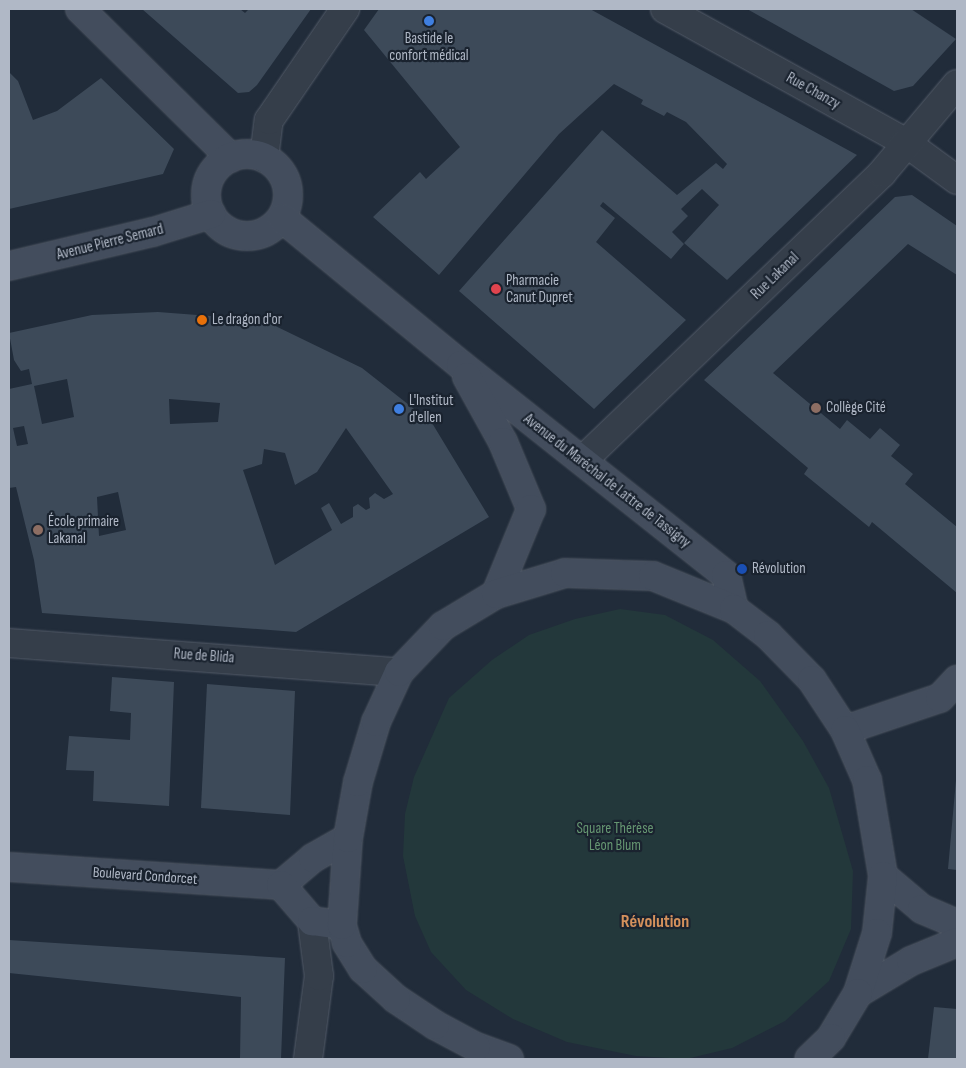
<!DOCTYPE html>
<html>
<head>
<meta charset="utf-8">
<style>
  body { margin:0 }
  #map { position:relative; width:966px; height:1068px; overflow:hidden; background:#212c3a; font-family:"Sofia Sans Condensed",sans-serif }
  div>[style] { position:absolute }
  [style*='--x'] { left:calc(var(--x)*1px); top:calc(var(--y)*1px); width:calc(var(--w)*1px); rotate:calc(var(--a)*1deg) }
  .green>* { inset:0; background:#23383b }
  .building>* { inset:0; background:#3d4a59 }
  .roads { filter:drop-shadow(0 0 1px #535b68) drop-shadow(0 0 1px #535b68) }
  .street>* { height:28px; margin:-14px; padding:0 14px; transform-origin:14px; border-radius:14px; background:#353e4a }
  .secondary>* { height:28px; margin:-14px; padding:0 14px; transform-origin:14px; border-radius:14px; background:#434d5d }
  .secondary>.ring { margin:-14px; padding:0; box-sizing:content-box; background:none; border:28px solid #434d5d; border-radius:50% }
  .dots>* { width:14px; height:14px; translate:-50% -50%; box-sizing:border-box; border:2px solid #1a232f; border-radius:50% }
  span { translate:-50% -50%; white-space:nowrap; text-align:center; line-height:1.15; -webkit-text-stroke:4.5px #1a232f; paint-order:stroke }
  .poi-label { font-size:15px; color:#b0b8c6 }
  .left { translate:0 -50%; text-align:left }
  .street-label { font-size:15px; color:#b0b8c6 }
  .park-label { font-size:15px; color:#669772 }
  .quarter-label { font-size:18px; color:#d5915c; font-weight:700 }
  .frame { position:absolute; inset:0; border:10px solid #b0b8c6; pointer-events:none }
</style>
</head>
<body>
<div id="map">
  <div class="green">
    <i style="clip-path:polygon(620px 609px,665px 615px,713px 640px,760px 681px,803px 741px,829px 788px,853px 871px,851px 929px,829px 981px,785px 1021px,732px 1048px,686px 1059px,636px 1056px,567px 1042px,513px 1019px,466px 990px,431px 952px,415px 916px,403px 856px,405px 814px,414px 777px,449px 698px,492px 660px,529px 635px,575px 619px)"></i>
  </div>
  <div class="building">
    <i style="clip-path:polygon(142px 9px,240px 9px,245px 13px,249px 9px,311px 9px,257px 85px,249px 92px,238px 93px)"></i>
    <i style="clip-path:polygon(379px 9px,590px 9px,857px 155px,727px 280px,684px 243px,719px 205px,702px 189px,681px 209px,688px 216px,672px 232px,684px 244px,671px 259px,603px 202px,600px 206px,615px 218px,596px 242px,686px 320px,594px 409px,459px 291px,602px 130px,677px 195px,716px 163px,723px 169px,727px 164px,686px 122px,667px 112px,664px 116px,641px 104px,643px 100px,614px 84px,559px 134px,439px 275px,373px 217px,420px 172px,426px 179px,460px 147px,364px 30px)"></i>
    <i style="clip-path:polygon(747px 9px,911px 9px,956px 39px,913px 86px,894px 91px)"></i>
    <i style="clip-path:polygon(9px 72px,18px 81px,33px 120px,57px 111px,101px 78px,174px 149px,163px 174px,9px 209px)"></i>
    <i style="clip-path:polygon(912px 195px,957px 226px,957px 275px,908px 244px,773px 373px,840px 429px,847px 420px,870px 439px,880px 428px,900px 445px,891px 456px,913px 474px,905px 484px,957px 527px,957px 593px,872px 522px,869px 527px,804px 474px,808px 468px,704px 380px,895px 197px)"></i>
    <i style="clip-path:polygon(evenodd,158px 312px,263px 320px,362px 368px,432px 423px,489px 517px,296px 632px,42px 613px,34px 560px,16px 487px,9px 488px,9px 389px,32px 384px,29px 369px,21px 371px,14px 360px,9px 333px,92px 315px,158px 312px,67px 379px,74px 417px,42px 424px,34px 386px,67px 379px,158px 312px,169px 399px,220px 403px,218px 422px,170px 424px,169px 399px,158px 312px,24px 426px,28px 444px,17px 446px,13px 428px,24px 426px,158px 312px,346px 428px,393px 494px,384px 499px,375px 493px,369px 498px,370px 508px,366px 510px,358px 504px,353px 507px,353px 517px,341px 524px,329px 503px,321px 508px,332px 530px,275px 565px,243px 470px,262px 464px,264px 449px,285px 453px,295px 485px,317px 472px,346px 428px,158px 312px,118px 492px,126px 530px,99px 536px,97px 497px,118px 492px)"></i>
    <i style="clip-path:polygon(112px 677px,174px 682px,169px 806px,93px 801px,94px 771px,66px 770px,69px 736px,130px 740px,131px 713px,110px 711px)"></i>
    <i style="clip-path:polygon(207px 684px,295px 691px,290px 815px,201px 808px)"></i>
    <i style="clip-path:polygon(956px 780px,957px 780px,957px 870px,948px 869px)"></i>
    <i style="clip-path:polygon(9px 940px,285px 958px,281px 1059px,240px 1059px,241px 997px,9px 973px)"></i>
    <i style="clip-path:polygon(934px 1007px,957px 1009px,957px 1059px,928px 1059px)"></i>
  </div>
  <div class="roads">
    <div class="street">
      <i style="--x:665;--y:9;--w:274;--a:29"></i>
      <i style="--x:905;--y:142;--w:64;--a:36.2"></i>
      <i style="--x:264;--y:158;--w:38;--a:-83"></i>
      <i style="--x:269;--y:120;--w:135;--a:-55.6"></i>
      <i style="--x:583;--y:460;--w:414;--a:-43.8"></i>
      <i style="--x:882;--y:173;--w:116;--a:-49.9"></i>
      <i style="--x:9;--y:643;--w:391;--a:4.3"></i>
      <i style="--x:308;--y:1059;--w:84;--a:-82.5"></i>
      <i style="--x:319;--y:976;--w:55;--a:-97.3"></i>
    </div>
    <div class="secondary">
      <i style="--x:80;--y:9;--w:212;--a:44.6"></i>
      <i class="ring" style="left:206px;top:154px;width:54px;height:54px"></i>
      <i style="--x:282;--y:218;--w:232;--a:39.4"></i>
      <i style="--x:461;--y:365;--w:338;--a:38.4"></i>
      <i style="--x:726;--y:575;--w:35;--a:77"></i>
      <i style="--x:9;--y:266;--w:148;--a:-13.3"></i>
      <i style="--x:153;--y:232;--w:61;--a:-17.2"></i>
      <i style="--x:467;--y:377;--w:74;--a:61"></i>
      <i style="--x:503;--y:442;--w:73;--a:67.3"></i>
      <i style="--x:531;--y:509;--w:92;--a:112.4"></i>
      <i style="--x:845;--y:730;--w:100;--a:-18.6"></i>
      <i style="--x:940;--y:698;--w:25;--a:-47"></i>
      <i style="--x:9;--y:867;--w:273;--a:3.8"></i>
      <i style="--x:281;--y:885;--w:42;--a:-40.2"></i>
      <i style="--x:313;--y:858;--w:40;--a:-29.7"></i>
      <i style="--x:883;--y:876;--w:51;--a:40.2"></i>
      <i style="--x:922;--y:909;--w:38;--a:23"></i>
      <i style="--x:281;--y:885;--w:48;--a:49.3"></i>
      <i style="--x:312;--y:921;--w:30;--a:8"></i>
      <i style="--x:858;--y:993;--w:62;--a:-31.1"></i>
      <i style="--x:911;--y:961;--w:50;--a:-22.4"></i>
      <i style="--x:509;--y:1059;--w:35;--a:-160"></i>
      <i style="--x:476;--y:1047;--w:47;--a:-151.8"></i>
      <i style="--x:435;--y:1025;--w:47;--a:-146.3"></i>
      <i style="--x:396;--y:999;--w:45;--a:-137.7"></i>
      <i style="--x:363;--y:969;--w:31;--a:-122"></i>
      <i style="--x:347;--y:943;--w:19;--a:-106"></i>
      <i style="--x:342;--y:925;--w:87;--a:-86.1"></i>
      <i style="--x:348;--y:838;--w:57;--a:-79.9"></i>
      <i style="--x:358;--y:782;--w:63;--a:-73.3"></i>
      <i style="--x:376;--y:722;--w:55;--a:-65.3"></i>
      <i style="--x:399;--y:672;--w:64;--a:-46.3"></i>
      <i style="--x:443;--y:626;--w:62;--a:-31.1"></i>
      <i style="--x:496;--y:594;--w:72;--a:-16.9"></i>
      <i style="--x:565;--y:573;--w:88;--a:2"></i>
      <i style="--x:653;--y:576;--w:87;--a:22.2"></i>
      <i style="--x:734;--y:609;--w:43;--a:37.4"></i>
      <i style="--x:768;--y:635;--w:63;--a:45.6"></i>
      <i style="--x:812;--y:680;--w:60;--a:56.6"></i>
      <i style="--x:845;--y:730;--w:55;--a:66.3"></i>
      <i style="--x:867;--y:780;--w:97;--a:80.5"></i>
      <i style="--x:883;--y:876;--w:57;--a:96"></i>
      <i style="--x:877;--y:933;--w:63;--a:107.6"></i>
      <i style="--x:858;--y:993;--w:52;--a:121"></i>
      <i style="--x:831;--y:1038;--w:30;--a:136"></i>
    </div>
  </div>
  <div class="dots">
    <i style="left:429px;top:21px;background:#3f7fe0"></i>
    <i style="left:496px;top:289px;background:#e0444e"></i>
    <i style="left:202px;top:320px;background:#e8710a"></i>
    <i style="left:816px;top:408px;background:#8d6e63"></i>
    <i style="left:399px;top:409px;background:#3f7fe0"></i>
    <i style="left:38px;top:530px;background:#8d6e63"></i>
    <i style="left:742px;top:569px;background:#1a4fb4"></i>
  </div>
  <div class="poi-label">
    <span style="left:429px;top:47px">Bastide le<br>confort médical</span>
    <span class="left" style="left:506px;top:289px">Pharmacie<br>Canut Dupret</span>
    <span class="left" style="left:212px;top:320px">Le dragon d'or</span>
    <span class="left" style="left:409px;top:409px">L'Institut<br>d'ellen</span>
    <span class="left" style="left:826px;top:408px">Collège Cité</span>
    <span class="left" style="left:48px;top:530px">École primaire<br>Lakanal</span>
    <span class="left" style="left:752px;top:569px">Révolution</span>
  </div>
  <div class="street-label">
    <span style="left:813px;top:91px;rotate:29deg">Rue Chanzy</span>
    <span style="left:110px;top:242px;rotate:-14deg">Avenue Pierre Semard</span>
    <span style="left:775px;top:276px;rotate:-44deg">Rue Lakanal</span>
    <span style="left:607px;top:481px;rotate:38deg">Avenue du Maréchal de Lattre de Tassigny</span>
    <span style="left:204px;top:656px;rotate:4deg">Rue de Blida</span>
    <span style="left:145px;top:876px;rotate:4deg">Boulevard Condorcet</span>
  </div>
  <div class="park-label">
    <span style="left:615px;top:837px">Square Thérèse<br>Léon Blum</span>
  </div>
  <div class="quarter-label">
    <span style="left:655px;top:922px">Révolution</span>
  </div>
  <div class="frame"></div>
</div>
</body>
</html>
